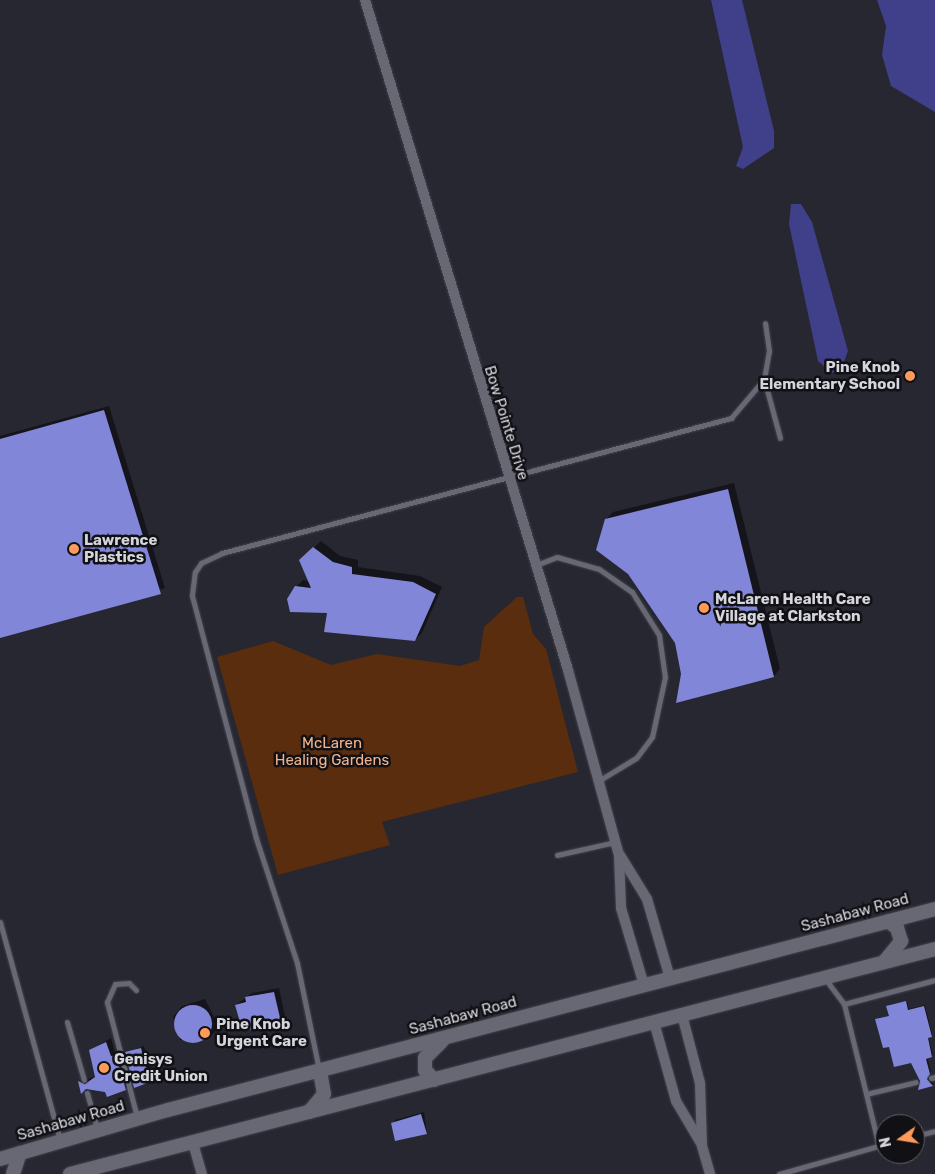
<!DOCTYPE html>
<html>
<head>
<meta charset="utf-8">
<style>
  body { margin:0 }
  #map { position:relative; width:935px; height:1174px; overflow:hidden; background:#262731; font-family:Rubik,sans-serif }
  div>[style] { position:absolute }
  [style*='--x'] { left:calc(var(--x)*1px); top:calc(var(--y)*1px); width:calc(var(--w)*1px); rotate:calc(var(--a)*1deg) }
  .green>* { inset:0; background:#592d0d }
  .water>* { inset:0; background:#403f89 }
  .shadow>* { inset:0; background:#0007 }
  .building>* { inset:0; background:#8286d8 }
  .round { border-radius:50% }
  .roads { filter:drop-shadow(0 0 1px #42434c) drop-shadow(0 0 1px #42434c) }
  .service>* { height:5px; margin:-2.5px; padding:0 2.5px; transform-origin:2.5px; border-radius:2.5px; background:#676874 }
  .minor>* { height:10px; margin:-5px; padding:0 5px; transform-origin:5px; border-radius:5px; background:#676874 }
  .secondary>* { height:14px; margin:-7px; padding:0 7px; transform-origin:7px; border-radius:7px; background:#676874 }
  .dots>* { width:14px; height:14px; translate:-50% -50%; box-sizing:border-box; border:2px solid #101015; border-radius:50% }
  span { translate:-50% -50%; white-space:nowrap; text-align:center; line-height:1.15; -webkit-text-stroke:5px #101015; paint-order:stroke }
  .poi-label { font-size:15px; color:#d5d5dc; font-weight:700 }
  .right { translate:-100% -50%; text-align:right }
  .left { translate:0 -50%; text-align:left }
  .street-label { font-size:15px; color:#d5d5dc }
  .park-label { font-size:15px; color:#f2b28c }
  .north { position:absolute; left:875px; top:1114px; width:50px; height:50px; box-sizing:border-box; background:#101015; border:1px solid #5f5f65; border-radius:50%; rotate:257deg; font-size:14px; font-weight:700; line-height:20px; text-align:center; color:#d5d5dc }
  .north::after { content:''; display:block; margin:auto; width:18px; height:22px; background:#ff9b5a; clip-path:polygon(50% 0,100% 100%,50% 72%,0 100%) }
</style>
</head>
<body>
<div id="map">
  <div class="green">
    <i style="clip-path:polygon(517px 597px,523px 597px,533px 634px,546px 649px,578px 772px,382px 822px,390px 845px,278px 875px,217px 657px,273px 641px,331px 665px,377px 654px,460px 666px,479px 660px,484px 627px)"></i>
  </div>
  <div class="water">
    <i style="clip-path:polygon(711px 0,742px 0,774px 131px,774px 148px,743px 169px,736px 166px,743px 147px)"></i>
    <i style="clip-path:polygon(877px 0,935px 0,935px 112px,891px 86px,882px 55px,886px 26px)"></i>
    <i style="clip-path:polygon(791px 204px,801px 204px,812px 222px,848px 351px,842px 367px,832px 373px,818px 361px,789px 224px)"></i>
  </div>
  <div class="shadow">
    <i style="clip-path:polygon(109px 406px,165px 588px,0 637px,0 436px)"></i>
    <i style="clip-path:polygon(734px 483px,780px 669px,774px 676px,682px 674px,676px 643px,606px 519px,613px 512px)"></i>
    <i style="clip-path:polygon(321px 541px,340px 556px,358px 560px,358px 567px,420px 576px,442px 587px,422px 633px,415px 640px,329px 611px,291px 611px,296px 587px,303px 580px,309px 581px,301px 560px)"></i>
    <i style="clip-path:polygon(279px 988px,285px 1016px,248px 1030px,243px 1028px,236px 1005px,252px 993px)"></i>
    <i style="clip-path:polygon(205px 999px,218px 1025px,215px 1032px,210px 1036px,180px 1040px,173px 1017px,182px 1006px)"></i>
    <i style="clip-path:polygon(907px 1001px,909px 1009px,925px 1005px,932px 1034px,928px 1036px,933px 1055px,927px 1057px,931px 1072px,927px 1077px,934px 1084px,919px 1089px,921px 1080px,911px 1061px,890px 1045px,878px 1018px,890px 1016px,889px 1005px)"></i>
    <i style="clip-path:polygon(111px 1038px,115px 1052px,121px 1051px,130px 1084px,125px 1089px,86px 1087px,79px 1082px,96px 1076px,90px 1050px)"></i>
    <i style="clip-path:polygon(144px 1046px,153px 1078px,150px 1081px,126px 1053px)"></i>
    <i style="clip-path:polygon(424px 1112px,427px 1133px,396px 1140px,395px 1120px)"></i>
  </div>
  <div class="building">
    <i style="clip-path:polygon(104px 410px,161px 594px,0 638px,0 439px)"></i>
    <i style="clip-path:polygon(728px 489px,774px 677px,676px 703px,681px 674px,675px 643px,628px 574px,596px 550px,605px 519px)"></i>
    <i style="clip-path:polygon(313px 547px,333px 562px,352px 567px,352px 574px,413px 582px,436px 594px,415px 641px,324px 632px,327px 613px,290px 612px,287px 599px,295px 586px,311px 588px,299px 560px)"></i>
    <i style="clip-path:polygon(274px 992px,281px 1022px,259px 1030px,242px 1029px,235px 1005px,246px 1002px,245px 997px)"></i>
    <i style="clip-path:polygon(906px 1001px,908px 1010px,924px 1006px,932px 1037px,928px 1038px,932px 1057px,926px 1059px,930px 1074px,927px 1079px,933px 1086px,918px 1090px,920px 1081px,911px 1063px,894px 1067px,889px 1047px,883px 1048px,875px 1019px,889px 1016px,886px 1006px)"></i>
    <i class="round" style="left:174px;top:1005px;width:38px;height:38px"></i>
    <i style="clip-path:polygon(106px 1042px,111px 1056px,116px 1055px,126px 1090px,107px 1097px,105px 1092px,86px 1089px,81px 1094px,78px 1081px,85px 1084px,95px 1077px,89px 1050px)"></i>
    <i style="clip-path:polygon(141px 1048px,150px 1082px,134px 1088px,125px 1052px)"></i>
    <i style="clip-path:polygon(421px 1114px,427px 1134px,395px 1141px,391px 1123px)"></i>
  </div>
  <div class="roads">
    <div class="service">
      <i style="--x:764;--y:379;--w:61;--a:74.8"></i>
      <i style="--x:536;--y:565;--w:22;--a:-21"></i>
      <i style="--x:557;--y:557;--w:44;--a:15.9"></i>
      <i style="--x:599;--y:569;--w:40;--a:34.9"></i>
      <i style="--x:632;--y:592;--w:51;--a:57.9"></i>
      <i style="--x:659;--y:635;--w:42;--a:81.9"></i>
      <i style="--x:665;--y:677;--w:61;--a:102.2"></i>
      <i style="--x:652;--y:737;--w:26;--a:127"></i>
      <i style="--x:636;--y:758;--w:44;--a:148.8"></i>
      <i style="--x:557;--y:855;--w:59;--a:-12.6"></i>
      <i style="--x:0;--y:922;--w:226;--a:74.6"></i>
      <i style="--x:826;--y:980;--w:30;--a:53"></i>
      <i style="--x:844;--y:1004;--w:146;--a:76.2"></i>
      <i style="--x:136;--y:990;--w:10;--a:-135"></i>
      <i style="--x:129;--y:983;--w:14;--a:176"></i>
      <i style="--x:115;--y:984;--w:20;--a:114"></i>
      <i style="--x:107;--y:1002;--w:119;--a:75.4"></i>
      <i style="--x:844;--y:1004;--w:94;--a:-14.8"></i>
      <i style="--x:67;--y:1022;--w:60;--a:73.7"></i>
      <i style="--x:319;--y:1070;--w:109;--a:-101.6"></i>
      <i style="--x:297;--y:963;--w:132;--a:-108.2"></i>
      <i style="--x:256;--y:838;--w:251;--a:-104.8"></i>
      <i style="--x:192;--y:595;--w:23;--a:-83"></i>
      <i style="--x:195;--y:572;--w:11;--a:-56"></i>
      <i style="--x:201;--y:563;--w:23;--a:-25"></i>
      <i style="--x:222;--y:553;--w:527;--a:-14.85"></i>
      <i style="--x:731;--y:418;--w:51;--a:-49.8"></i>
      <i style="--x:764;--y:379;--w:28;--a:-80"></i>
      <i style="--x:769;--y:351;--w:28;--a:-98"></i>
      <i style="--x:931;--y:1078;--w:4;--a:-14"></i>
      <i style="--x:87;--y:1093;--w:37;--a:74"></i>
      <i style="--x:866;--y:1094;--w:51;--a:-13.5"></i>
      <i style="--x:915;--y:1136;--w:21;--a:-14"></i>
      <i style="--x:779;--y:1174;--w:110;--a:-15.8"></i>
    </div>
    <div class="minor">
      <i style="--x:365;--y:0;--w:700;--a:73.14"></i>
      <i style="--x:568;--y:670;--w:192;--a:74.6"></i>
      <i style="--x:619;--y:855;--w:53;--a:87.8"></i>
      <i style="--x:621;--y:908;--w:80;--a:73.4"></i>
      <i style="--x:620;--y:855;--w:52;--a:58.5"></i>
      <i style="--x:647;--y:899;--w:82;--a:73.8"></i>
      <i style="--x:682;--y:1015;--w:70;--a:75.2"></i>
      <i style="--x:700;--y:1083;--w:63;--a:88.2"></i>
      <i style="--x:702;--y:1146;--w:29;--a:74"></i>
      <i style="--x:654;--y:1022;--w:82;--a:74.4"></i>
      <i style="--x:676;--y:1101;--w:51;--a:59.4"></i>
      <i style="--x:193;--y:1143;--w:32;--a:74"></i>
    </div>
    <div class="secondary">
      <i style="--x:885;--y:961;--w:26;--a:-51"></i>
      <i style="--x:901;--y:941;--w:14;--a:-107"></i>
      <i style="--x:897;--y:928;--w:11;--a:-142"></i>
      <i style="--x:434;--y:1080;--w:13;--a:-132"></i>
      <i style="--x:425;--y:1070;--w:12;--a:-90"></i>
      <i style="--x:425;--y:1058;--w:24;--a:-45"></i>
      <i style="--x:309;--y:1112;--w:23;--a:-50"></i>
      <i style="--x:324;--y:1094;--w:23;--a:-100"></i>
      <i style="--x:0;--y:1159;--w:175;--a:-16.3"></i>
      <i style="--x:168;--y:1110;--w:793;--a:-14.68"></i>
      <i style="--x:13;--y:1174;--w:22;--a:-72"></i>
      <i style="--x:70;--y:1174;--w:894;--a:-14.58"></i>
    </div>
  </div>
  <div class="dots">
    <i style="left:910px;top:376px;background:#ff9b5a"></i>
    <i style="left:74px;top:549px;background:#ff9b5a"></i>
    <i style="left:704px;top:608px;background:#ff9b5a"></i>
    <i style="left:205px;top:1033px;background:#ff9b5a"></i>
    <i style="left:104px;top:1068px;background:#ff9b5a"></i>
  </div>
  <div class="poi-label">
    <span class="right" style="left:900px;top:376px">Pine Knob<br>Elementary School</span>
    <span class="left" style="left:84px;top:549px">Lawrence<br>Plastics</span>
    <span class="left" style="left:715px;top:608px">McLaren Health Care<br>Village at Clarkston</span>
    <span class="left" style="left:216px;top:1033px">Pine Knob<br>Urgent Care</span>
    <span class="left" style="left:114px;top:1068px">Genisys<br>Credit Union</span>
  </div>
  <div class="street-label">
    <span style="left:506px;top:423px;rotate:73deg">Bow Pointe Drive</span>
    <span style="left:855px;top:913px;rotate:-15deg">Sashabaw Road</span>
    <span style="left:463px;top:1016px;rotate:-15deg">Sashabaw Road</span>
    <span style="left:71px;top:1121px;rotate:-16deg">Sashabaw Road</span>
  </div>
  <div class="park-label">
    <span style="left:332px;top:752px">McLaren<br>Healing Gardens</span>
  </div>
  <div class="north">N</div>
</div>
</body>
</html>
